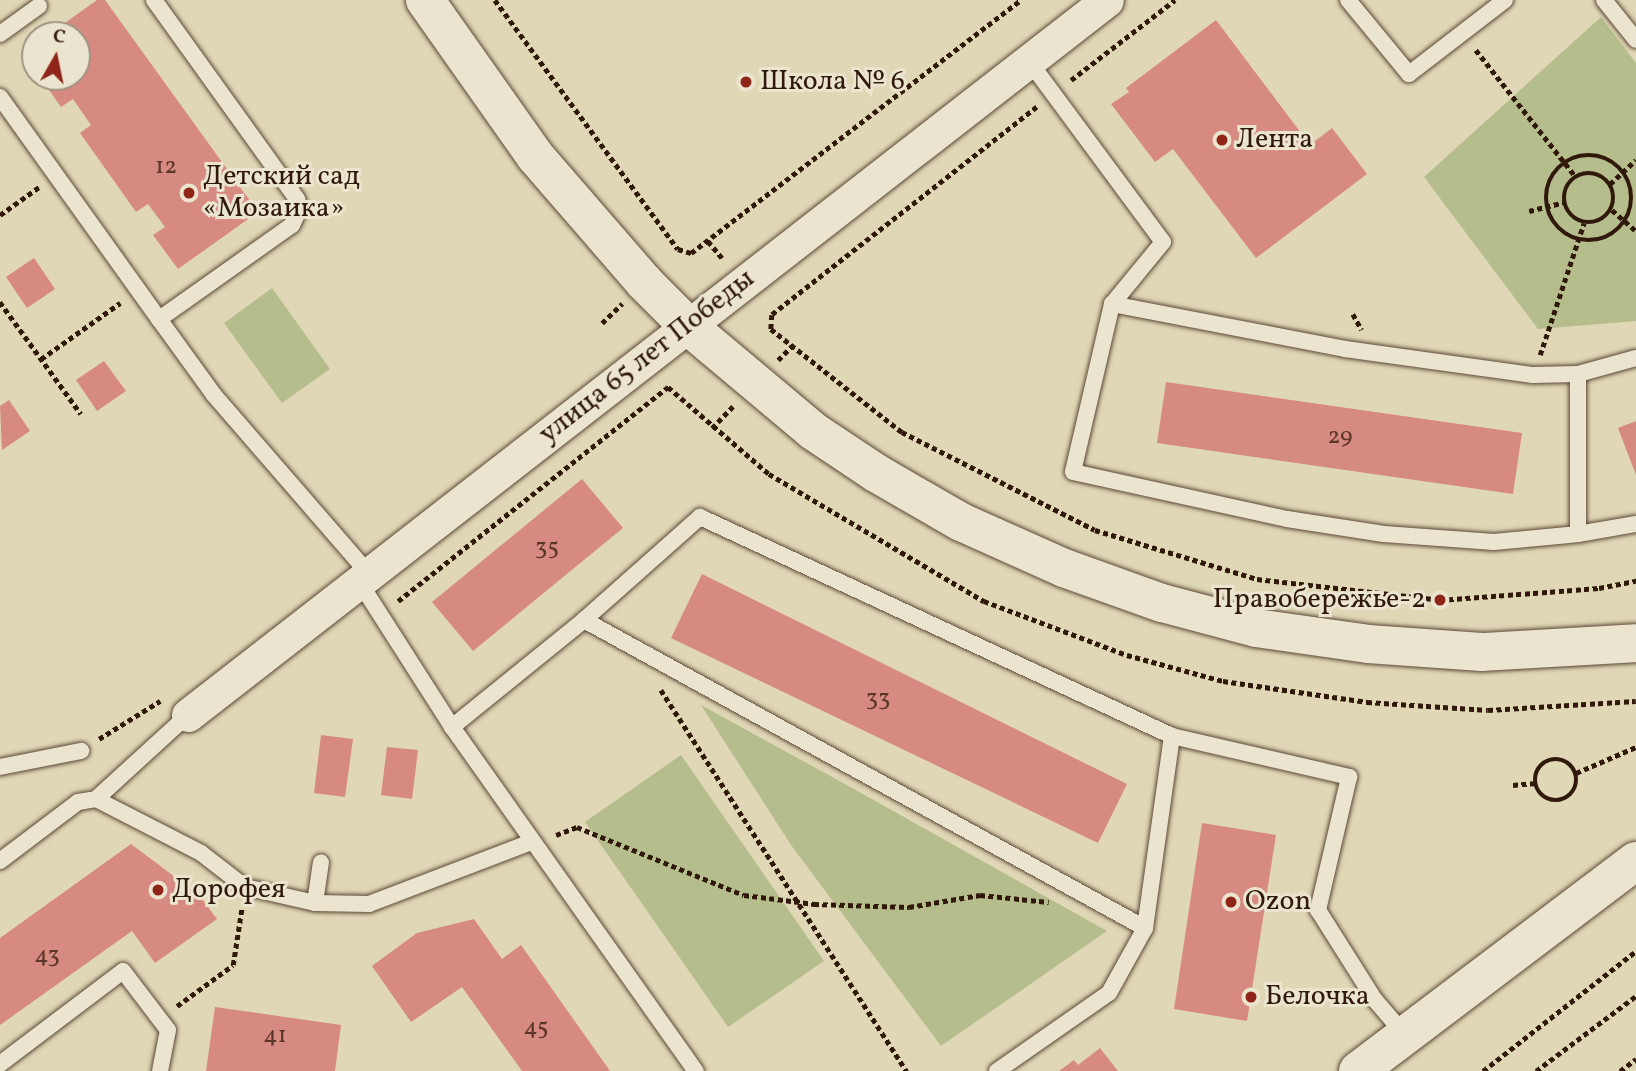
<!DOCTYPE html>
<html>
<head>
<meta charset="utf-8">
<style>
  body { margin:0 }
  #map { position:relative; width:1636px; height:1071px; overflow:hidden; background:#e0d7b7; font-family:Vollkorn,serif }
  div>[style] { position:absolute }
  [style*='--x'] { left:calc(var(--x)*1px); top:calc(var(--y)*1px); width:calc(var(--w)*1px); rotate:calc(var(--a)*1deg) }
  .green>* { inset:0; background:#b6bd8c }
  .building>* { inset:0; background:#d78a81 }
  .path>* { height:4.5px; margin-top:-2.25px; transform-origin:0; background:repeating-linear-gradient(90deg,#30190a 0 5px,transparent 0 8.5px) }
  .path>.ring { margin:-2.25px; padding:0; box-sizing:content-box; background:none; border:4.5px solid #30190a; border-radius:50% }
  .roads { filter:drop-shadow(0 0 2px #5c4835) drop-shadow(0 0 2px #5c4835) }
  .lane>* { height:16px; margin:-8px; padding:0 8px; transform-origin:8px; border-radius:8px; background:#ebe5d0 }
  .street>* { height:33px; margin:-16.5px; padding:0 16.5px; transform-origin:16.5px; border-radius:16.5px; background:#ebe5d0 }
  .secondary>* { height:38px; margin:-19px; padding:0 19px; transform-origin:19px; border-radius:19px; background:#ebe5d0 }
  .dots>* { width:19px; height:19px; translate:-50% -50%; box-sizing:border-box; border:4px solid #ebe5d0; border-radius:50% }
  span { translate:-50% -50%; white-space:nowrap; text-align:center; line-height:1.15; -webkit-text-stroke:6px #ebe5d0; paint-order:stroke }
  .number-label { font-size:24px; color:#5a3528 }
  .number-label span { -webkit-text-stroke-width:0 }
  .poi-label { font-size:28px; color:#30190a }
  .left { translate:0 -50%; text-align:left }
  .right { translate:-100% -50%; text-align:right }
  .street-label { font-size:28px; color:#30190a }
  .north { position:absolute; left:21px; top:21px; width:70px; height:70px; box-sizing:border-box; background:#ebe5d0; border:2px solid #a09381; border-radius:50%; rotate:9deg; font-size:19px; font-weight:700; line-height:28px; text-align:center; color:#30190a }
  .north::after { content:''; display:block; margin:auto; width:24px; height:32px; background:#8f2418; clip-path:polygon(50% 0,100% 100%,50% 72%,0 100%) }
</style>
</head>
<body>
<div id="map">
  <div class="green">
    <i style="clip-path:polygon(1601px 17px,1636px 63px,1636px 321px,1538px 329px,1424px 177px)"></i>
    <i style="clip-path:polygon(272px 288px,330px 369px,282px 403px,224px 323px)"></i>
    <i style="clip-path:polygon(701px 705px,854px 789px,1107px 931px,941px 1046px,791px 845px)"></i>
    <i style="clip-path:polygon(681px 755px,824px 961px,728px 1027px,585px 822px)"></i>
  </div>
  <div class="building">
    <i style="clip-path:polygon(97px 0,105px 0,258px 212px,178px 269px,153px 235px,165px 227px,148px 204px,136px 212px,80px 133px,91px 125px,73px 99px,61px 107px,40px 77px,77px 77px,77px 35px,48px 35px)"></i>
    <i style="clip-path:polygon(1216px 20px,1310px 145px,1332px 128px,1367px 174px,1256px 258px,1173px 149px,1155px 162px,1111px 104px,1129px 92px,1126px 88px)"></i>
    <i style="clip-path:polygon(35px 44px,35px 70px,23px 53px)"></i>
    <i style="clip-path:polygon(34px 258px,55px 289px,27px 308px,6px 277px)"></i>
    <i style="clip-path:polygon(104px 361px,126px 391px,97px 411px,76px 380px)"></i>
    <i style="clip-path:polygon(1166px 382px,1522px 433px,1513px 494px,1157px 443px)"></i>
    <i style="clip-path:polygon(9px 400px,30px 431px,2px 450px,0 406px)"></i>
    <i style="clip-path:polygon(1636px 421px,1636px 475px,1618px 428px)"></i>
    <i style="clip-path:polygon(582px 479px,623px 528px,473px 651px,432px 602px)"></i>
    <i style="clip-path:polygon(702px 574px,1127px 784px,1098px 843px,671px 638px)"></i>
    <i style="clip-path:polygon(321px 735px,353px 739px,345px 797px,314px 793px)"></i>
    <i style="clip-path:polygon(387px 747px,418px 750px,412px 799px,381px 795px)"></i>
    <i style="clip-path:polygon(1202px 823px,1276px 835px,1247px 1021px,1174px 1009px)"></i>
    <i style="clip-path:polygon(131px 844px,199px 895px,217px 919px,155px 963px,132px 931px,0 1025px,0 938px)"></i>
    <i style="clip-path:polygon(474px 919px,502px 959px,521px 945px,610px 1071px,522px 1071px,462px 987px,411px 1022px,372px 966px,417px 933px)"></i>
    <i style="clip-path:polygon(215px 1007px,341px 1025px,335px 1071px,206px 1071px)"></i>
    <i style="clip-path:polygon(1100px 1048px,1118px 1071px,1059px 1071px,1074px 1060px,1078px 1065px)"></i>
  </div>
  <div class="path">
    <i style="--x:495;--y:0;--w:309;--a:53.7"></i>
    <i style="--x:678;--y:249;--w:14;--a:17"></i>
    <i style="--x:691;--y:253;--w:416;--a:-37.5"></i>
    <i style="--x:1476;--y:50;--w:162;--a:51.8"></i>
    <i style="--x:1071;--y:80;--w:131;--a:-37.6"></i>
    <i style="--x:1037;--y:107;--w:337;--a:141.9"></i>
    <i style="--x:772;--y:315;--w:14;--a:94"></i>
    <i style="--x:771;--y:329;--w:167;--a:38.2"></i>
    <i style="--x:902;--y:432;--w:216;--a:26.9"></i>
    <i style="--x:1095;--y:530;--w:169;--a:16.8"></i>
    <i style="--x:1257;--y:579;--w:184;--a:6.5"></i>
    <i style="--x:1440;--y:600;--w:159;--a:-4.3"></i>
    <i style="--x:1599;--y:588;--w:38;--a:-11"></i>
    <i class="ring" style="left:1546px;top:155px;width:81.5px;height:81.5px"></i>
    <i class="ring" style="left:1564px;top:173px;width:45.5px;height:45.5px"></i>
    <i style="--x:1610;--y:184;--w:35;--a:-43"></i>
    <i style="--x:1612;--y:210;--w:32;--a:41"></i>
    <i style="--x:1529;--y:211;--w:36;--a:-14"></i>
    <i style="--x:0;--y:215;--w:48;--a:-35.7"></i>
    <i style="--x:708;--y:241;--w:23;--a:50"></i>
    <i style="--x:0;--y:302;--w:138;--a:54.1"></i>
    <i style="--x:1353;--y:314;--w:18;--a:61"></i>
    <i style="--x:602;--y:323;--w:28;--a:-44"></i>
    <i style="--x:1540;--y:355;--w:139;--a:-71.6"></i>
    <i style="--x:41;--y:359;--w:97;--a:-35.3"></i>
    <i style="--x:778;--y:360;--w:20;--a:-45"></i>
    <i style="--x:712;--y:428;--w:30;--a:-46"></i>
    <i style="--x:398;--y:601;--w:345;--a:-38.4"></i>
    <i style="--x:668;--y:387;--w:133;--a:40.7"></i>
    <i style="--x:769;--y:474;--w:250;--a:30.6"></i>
    <i style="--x:984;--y:601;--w:153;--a:20.7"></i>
    <i style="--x:1127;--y:655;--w:99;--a:15.2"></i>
    <i style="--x:1223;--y:681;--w:146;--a:8.3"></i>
    <i style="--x:1367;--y:702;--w:121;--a:3.8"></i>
    <i style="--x:1488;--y:710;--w:148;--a:-3.5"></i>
    <i style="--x:661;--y:690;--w:454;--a:57.2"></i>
    <i style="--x:99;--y:739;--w:72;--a:-31.9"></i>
    <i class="ring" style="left:1535px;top:759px;width:37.5px;height:37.5px"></i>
    <i style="--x:1576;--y:773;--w:65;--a:-23.4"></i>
    <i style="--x:1513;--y:785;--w:21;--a:-5"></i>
    <i style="--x:556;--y:835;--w:22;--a:-21"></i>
    <i style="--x:577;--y:827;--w:180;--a:22.2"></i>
    <i style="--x:744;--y:895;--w:71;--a:7.3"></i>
    <i style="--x:814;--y:904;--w:95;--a:1.8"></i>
    <i style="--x:909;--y:907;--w:72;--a:-9.6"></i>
    <i style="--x:980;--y:895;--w:69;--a:5.8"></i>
    <i style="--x:177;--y:1006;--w:69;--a:-36.2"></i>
    <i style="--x:233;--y:965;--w:59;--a:-81.2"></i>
    <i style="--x:1483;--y:1071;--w:194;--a:-38.1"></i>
    <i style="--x:1536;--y:1071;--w:125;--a:-36.9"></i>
    <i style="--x:1620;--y:1071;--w:20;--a:-37"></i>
  </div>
  <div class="roads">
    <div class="lane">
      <i style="--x:154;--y:0;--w:245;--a:54.3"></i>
      <i style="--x:297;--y:199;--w:9;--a:72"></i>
      <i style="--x:300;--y:208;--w:19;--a:115"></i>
      <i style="--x:292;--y:225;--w:163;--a:144.7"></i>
      <i style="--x:159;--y:319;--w:94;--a:54.1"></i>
      <i style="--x:214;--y:395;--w:238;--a:49.1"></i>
      <i style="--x:1348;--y:0;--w:96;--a:50.5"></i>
      <i style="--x:1409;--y:74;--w:121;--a:-37.6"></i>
      <i style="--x:1604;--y:0;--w:51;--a:51.3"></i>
      <i style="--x:0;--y:34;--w:48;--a:-35.7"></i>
      <i style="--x:1029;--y:61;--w:225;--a:53.5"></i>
      <i style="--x:1163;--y:242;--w:80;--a:129.4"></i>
      <i style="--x:1112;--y:304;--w:237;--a:10.9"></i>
      <i style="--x:1345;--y:349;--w:190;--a:7.9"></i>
      <i style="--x:1533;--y:375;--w:45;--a:-1.3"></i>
      <i style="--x:1578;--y:374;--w:60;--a:-15.4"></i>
      <i style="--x:0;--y:97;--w:273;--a:54.4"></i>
      <i style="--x:1112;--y:304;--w:172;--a:103.1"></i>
      <i style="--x:1073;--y:472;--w:219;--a:12.4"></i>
      <i style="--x:1287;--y:519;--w:98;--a:8.8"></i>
      <i style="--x:1384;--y:534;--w:110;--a:4.2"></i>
      <i style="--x:1494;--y:542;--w:84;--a:-5.4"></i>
      <i style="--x:1578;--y:534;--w:59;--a:-9.8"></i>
      <i style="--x:1578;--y:534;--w:160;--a:-90"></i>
      <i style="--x:360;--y:583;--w:171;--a:57.4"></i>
      <i style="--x:452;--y:727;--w:422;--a:54.7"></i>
      <i style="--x:584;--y:620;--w:640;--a:28.77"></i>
      <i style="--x:452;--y:727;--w:170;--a:-39"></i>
      <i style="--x:584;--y:620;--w:155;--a:-41.6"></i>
      <i style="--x:700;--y:517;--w:520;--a:24.89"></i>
      <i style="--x:1172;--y:736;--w:182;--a:13"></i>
      <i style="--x:1349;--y:777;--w:137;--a:103.1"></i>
      <i style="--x:1318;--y:910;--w:107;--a:57.7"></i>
      <i style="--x:1375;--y:1000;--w:46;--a:49.4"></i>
      <i style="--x:0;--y:767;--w:83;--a:-11.2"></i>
      <i style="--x:96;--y:799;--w:125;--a:-42.4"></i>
      <i style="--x:0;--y:861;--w:98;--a:-37.1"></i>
      <i style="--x:78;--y:802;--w:18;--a:-9"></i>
      <i style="--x:96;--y:799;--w:118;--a:27.2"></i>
      <i style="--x:201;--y:853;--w:56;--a:37.7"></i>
      <i style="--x:245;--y:887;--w:72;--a:12.9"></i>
      <i style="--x:315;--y:903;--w:54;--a:1.1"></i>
      <i style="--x:369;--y:904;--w:173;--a:-20.9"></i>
      <i style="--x:315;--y:903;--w:41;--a:-81.7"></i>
      <i style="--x:0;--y:1064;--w:154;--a:-37.1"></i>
      <i style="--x:123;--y:971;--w:74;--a:52.7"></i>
      <i style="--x:168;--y:1030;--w:42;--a:101"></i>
      <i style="--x:997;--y:1071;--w:136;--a:-34.9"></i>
      <i style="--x:1109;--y:993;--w:74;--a:-61"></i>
      <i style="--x:1145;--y:928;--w:194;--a:-82"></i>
    </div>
    <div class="street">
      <i style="--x:188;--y:715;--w:1164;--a:-37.88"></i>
    </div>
    <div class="secondary">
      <i style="--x:425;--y:0;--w:191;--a:54.8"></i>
      <i style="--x:535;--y:156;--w:167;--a:49.1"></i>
      <i style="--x:644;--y:282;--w:62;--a:45"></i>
      <i style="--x:688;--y:326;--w:163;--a:40"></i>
      <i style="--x:813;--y:431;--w:76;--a:33.7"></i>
      <i style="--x:876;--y:473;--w:98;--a:30"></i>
      <i style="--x:961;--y:522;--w:113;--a:24.1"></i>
      <i style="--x:1064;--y:568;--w:104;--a:19.7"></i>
      <i style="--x:1162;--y:603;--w:97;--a:14.9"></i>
      <i style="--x:1256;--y:628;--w:113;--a:8.1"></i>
      <i style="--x:1368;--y:644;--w:114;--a:4"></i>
      <i style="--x:1482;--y:652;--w:154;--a:-3.3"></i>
      <i style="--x:1358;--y:1071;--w:348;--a:-37.1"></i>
    </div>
  </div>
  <div class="dots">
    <i style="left:746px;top:82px;background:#8f2418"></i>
    <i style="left:1222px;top:140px;background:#8f2418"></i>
    <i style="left:189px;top:193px;background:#8f2418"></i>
    <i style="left:1440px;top:600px;background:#8f2418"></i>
    <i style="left:158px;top:890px;background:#8f2418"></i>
    <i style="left:1231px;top:902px;background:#8f2418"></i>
    <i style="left:1251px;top:997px;background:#8f2418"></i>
  </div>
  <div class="number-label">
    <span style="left:166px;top:168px">12</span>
    <span style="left:1340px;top:438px">29</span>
    <span style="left:547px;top:549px">35</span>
    <span style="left:878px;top:700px">33</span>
    <span style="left:47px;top:957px">43</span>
    <span style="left:536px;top:1029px">45</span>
    <span style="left:275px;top:1037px">41</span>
  </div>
  <div class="poi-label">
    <span class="left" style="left:760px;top:82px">Школа № 6</span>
    <span class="left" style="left:1236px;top:140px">Лента</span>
    <span class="left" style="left:203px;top:193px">Детский сад<br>«Мозаика»</span>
    <span class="right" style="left:1426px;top:600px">Правобережье-2</span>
    <span class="left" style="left:172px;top:890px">Дорофея</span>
    <span class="left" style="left:1245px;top:902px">Ozon</span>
    <span class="left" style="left:1265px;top:997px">Белочка</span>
  </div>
  <div class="street-label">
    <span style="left:647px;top:357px;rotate:-38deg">улица 65 лет Победы</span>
  </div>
  <div class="north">С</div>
</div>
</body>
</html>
